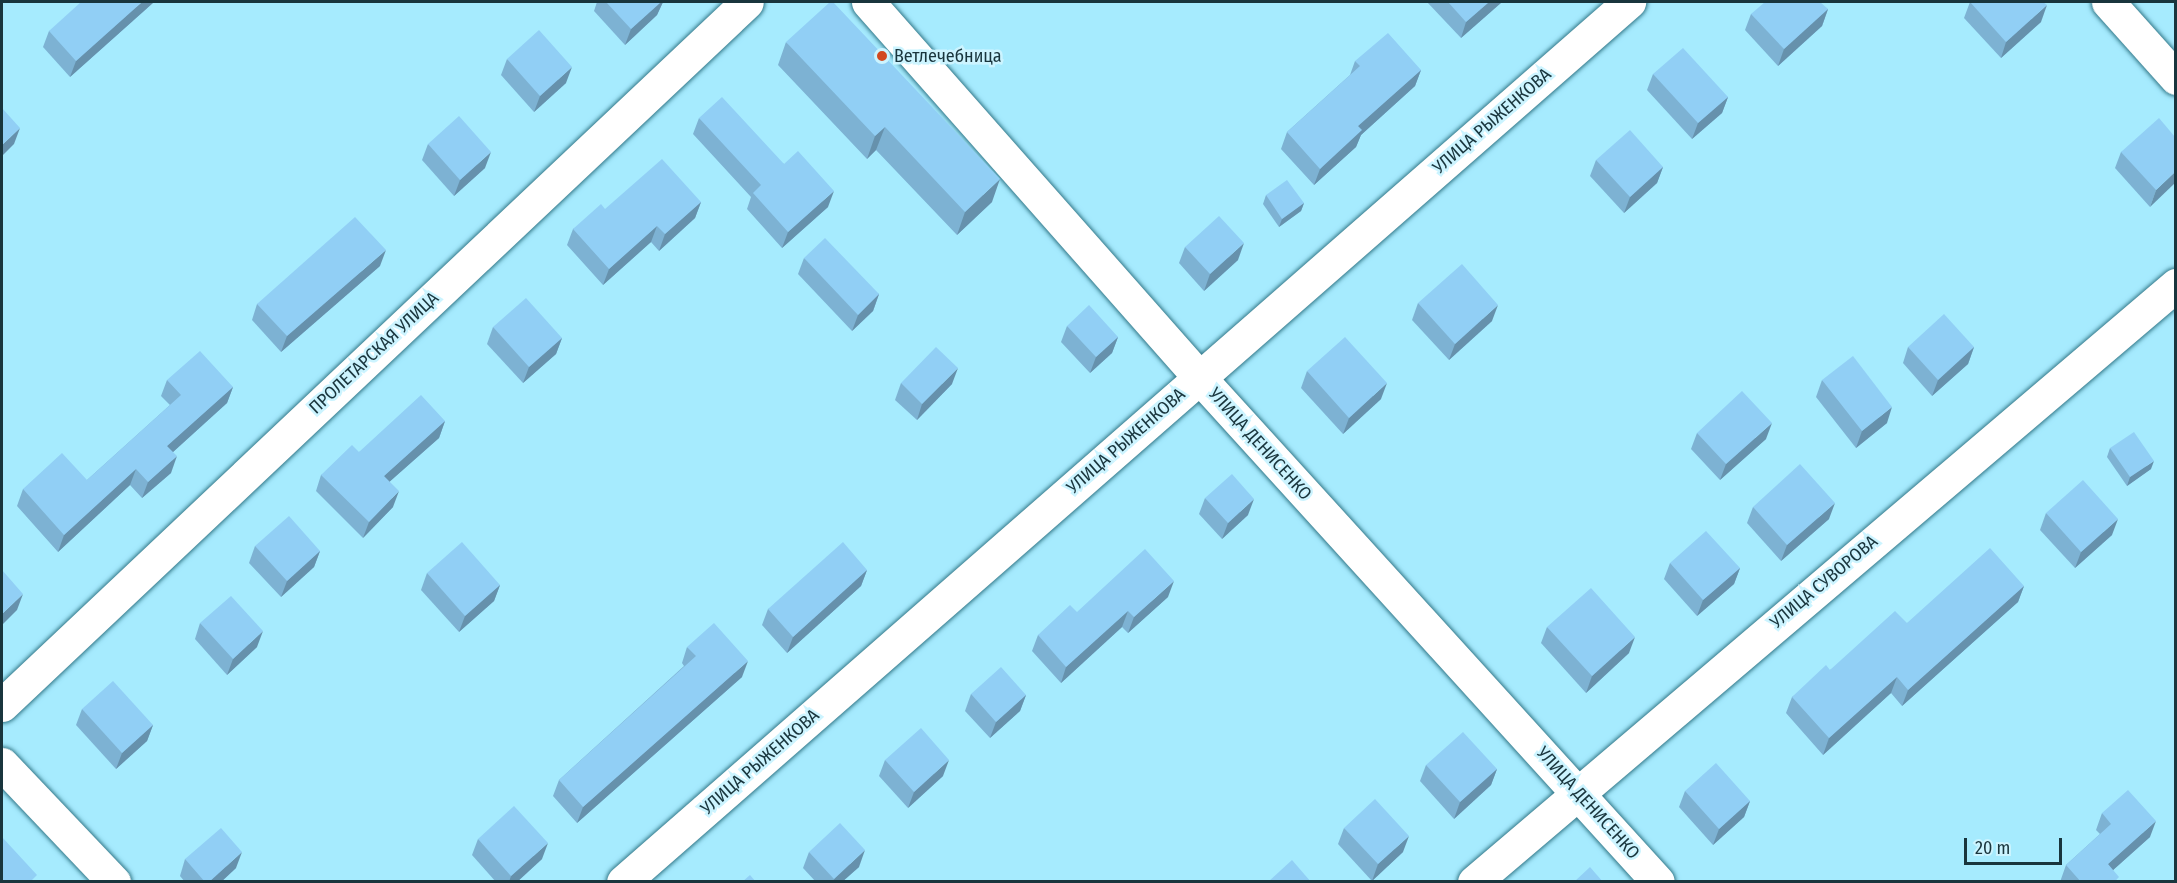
<!DOCTYPE html>
<html>
<head>
<meta charset="utf-8">
<style>
  body { margin:0 }
  #map { position:relative; width:2177px; height:883px; overflow:hidden; background:#a6ebfe; font-family:"Fira Sans Condensed",sans-serif }
  div>[style] { position:absolute }
  [style*='--x'] { left:calc(var(--x)*1px); top:calc(var(--y)*1px); width:calc(var(--w)*1px); rotate:calc(var(--a)*1deg) }
  .roads { filter:drop-shadow(0 0 2px #337889) drop-shadow(0 0 2px #337889) }
  .street>* { height:33px; margin:-16.5px; padding:0 16.5px; transform-origin:16.5px; border-radius:16.5px; background:#fff }
  .secondary>* { height:33px; margin:-16.5px; padding:0 16.5px; transform-origin:16.5px; border-radius:16.5px; background:#fff }
  .wall>* { inset:0; background:#7db2d3 }
  .shaded-wall>* { inset:0; background:#6691ac }
  .building>* { inset:0; background:#91cff5 }
  .dots>* { width:16px; height:16px; translate:-50% -50%; box-sizing:border-box; border:3px solid #ccf4ff; border-radius:50% }
  span { translate:-50% -50%; white-space:nowrap; text-align:center; line-height:1.15; -webkit-text-stroke:5px #ccf4ff; paint-order:stroke }
  .poi-label { font-size:18px; color:#19353d }
  .left { translate:0 -50%; text-align:left }
  .street-label { font-size:18px; color:#19353d }
  .frame { position:absolute; inset:0; border:3px solid #19353d; pointer-events:none }
  .scale { position:absolute; left:1964px; top:838px; width:98px; height:27px; box-sizing:border-box; border:3px solid #19353d; border-top:0; padding-left:8px; font-size:18px; line-height:21px; white-space:nowrap; color:#19353d; -webkit-text-stroke:4px #ccf4ff; paint-order:stroke }
</style>
</head>
<body>
<div id="map">
  <div class="roads">
    <div class="street">
      <i style="--x:2108;--y:2;--w:102;--a:48.2"></i>
      <i style="--x:2;--y:705;--w:1024;--a:-43.34"></i>
      <i style="--x:2;--y:764;--w:163;--a:46.5"></i>
      <i style="--x:623;--y:882;--w:1337;--a:-41.18"></i>
      <i style="--x:1474;--y:882;--w:922;--a:-40.38"></i>
    </div>
    <div class="secondary">
      <i style="--x:868;--y:2;--w:500;--a:48.57"></i>
      <i style="--x:1199;--y:377;--w:682;--a:47.73"></i>
    </div>
  </div>
  <div class="wall">
    <i style="clip-path:polygon(154px 2px,70px 77px,43px 47px,49px 31px)"></i>
    <i style="clip-path:polygon(597px 2px,663px 2px,657px 15px,625px 45px,594px 11px)"></i>
    <i style="clip-path:polygon(1427px 2px,1502px 2px,1461px 38px)"></i>
    <i style="clip-path:polygon(1970px 2px,2041px 22px,2001px 58px,1964px 18px)"></i>
    <i style="clip-path:polygon(1828px 9px,1822px 26px,1778px 66px,1745px 30px,1751px 14px)"></i>
    <i style="clip-path:polygon(786px 42px,992px 202px,957px 235px,876px 150px,867px 159px,778px 65px)"></i>
    <i style="clip-path:polygon(507px 59px,566px 83px,534px 112px,501px 75px)"></i>
    <i style="clip-path:polygon(1355px 61px,1421px 70px,1415px 86px,1361px 135px,1356px 147px,1314px 185px,1281px 149px,1287px 132px,1350px 75px)"></i>
    <i style="clip-path:polygon(1653px 74px,1728px 97px,1722px 113px,1692px 139px,1647px 90px)"></i>
    <i style="clip-path:polygon(699px 118px,784px 164px,828px 207px,782px 248px,747px 209px,751px 197px,693px 134px)"></i>
    <i style="clip-path:polygon(2175px 137px,2150px 207px,2115px 168px,2121px 152px)"></i>
    <i style="clip-path:polygon(428px 144px,485px 168px,454px 196px,422px 160px)"></i>
    <i style="clip-path:polygon(1596px 160px,1663px 167px,1657px 183px,1624px 213px,1590px 176px)"></i>
    <i style="clip-path:polygon(1266px 195px,1304px 203px,1301px 211px,1279px 227px,1263px 204px)"></i>
    <i style="clip-path:polygon(701px 202px,695px 218px,659px 251px,651px 242px,603px 285px,567px 245px,573px 229px,605px 209px)"></i>
    <i style="clip-path:polygon(1185px 247px,1238px 260px,1204px 291px,1179px 263px)"></i>
    <i style="clip-path:polygon(804px 258px,879px 294px,873px 311px,852px 331px,798px 274px)"></i>
    <i style="clip-path:polygon(380px 266px,281px 352px,252px 320px,257px 304px)"></i>
    <i style="clip-path:polygon(1418px 303px,1492px 321px,1449px 360px,1412px 320px)"></i>
    <i style="clip-path:polygon(1067px 326px,1118px 337px,1112px 353px,1090px 373px,1061px 342px)"></i>
    <i style="clip-path:polygon(493px 327px,562px 338px,556px 354px,523px 383px,487px 344px)"></i>
    <i style="clip-path:polygon(1908px 347px,1974px 347px,1968px 364px,1932px 396px,1903px 363px)"></i>
    <i style="clip-path:polygon(1307px 371px,1381px 399px,1343px 434px,1301px 388px)"></i>
    <i style="clip-path:polygon(167px 380px,233px 387px,227px 403px,173px 452px,171px 473px,142px 498px,130px 485px,58px 552px,17px 506px,23px 489px,87px 480px,170px 405px,161px 396px)"></i>
    <i style="clip-path:polygon(1822px 380px,1887px 423px,1856px 448px,1816px 397px)"></i>
    <i style="clip-path:polygon(901px 383px,952px 384px,917px 420px,895px 400px)"></i>
    <i style="clip-path:polygon(445px 421px,439px 438px,389px 482px,393px 507px,363px 538px,316px 491px,321px 475px,359px 452px)"></i>
    <i style="clip-path:polygon(1697px 433px,1766px 439px,1720px 480px,1691px 449px)"></i>
    <i style="clip-path:polygon(2110px 448px,2151px 469px,2127px 486px,2107px 457px)"></i>
    <i style="clip-path:polygon(1205px 498px,1248px 515px,1222px 539px,1199px 514px)"></i>
    <i style="clip-path:polygon(1753px 507px,1829px 519px,1781px 561px,1747px 523px)"></i>
    <i style="clip-path:polygon(2046px 513px,2112px 535px,2075px 568px,2040px 530px)"></i>
    <i style="clip-path:polygon(255px 546px,320px 551px,314px 567px,281px 597px,249px 563px)"></i>
    <i style="clip-path:polygon(1670px 563px,1740px 568px,1734px 584px,1697px 616px,1664px 579px)"></i>
    <i style="clip-path:polygon(867px 570px,861px 586px,787px 653px,762px 625px,768px 609px)"></i>
    <i style="clip-path:polygon(427px 573px,500px 585px,494px 601px,459px 632px,421px 590px)"></i>
    <i style="clip-path:polygon(2024px 586px,2018px 602px,1902px 706px,1891px 693px,1823px 755px,1786px 713px,1792px 697px,1830px 670px,1907px 623px)"></i>
    <i style="clip-path:polygon(1168px 597px,1128px 633px,1122px 627px,1061px 683px,1032px 651px,1038px 635px)"></i>
    <i style="clip-path:polygon(200px 623px,257px 647px,227px 675px,195px 639px)"></i>
    <i style="clip-path:polygon(1547px 627px,1629px 653px,1586px 693px,1541px 643px)"></i>
    <i style="clip-path:polygon(687px 647px,742px 677px,577px 823px,553px 796px,559px 780px,684px 666px,682px 663px)"></i>
    <i style="clip-path:polygon(971px 694px,1026px 695px,1020px 711px,990px 738px,965px 711px)"></i>
    <i style="clip-path:polygon(82px 709px,153px 725px,147px 741px,116px 769px,76px 725px)"></i>
    <i style="clip-path:polygon(885px 760px,943px 776px,908px 808px,879px 776px)"></i>
    <i style="clip-path:polygon(1426px 765px,1497px 769px,1491px 785px,1454px 819px,1420px 781px)"></i>
    <i style="clip-path:polygon(1685px 791px,1750px 801px,1744px 817px,1713px 845px,1679px 807px)"></i>
    <i style="clip-path:polygon(2102px 813px,2150px 837px,2113px 870px,2117px 882px,2060px 882px,2066px 865px,2100px 834px,2096px 830px)"></i>
    <i style="clip-path:polygon(1344px 828px,1403px 852px,1372px 881px,1338px 844px)"></i>
    <i style="clip-path:polygon(478px 839px,542px 859px,517px 882px,496px 882px,472px 855px)"></i>
    <i style="clip-path:polygon(809px 852px,859px 867px,842px 882px,816px 882px,803px 868px)"></i>
    <i style="clip-path:polygon(185px 859px,236px 868px,221px 882px,185px 882px,180px 876px)"></i>
  </div>
  <div class="shaded-wall">
    <i style="clip-path:polygon(142px 2px,154px 2px,70px 77px,76px 61px)"></i>
    <i style="clip-path:polygon(661px 2px,663px 2px,657px 15px,625px 45px,631px 29px)"></i>
    <i style="clip-path:polygon(1489px 2px,1502px 2px,1461px 38px,1466px 22px)"></i>
    <i style="clip-path:polygon(2047px 5px,2041px 22px,2001px 58px,2006px 42px)"></i>
    <i style="clip-path:polygon(1828px 9px,1822px 26px,1778px 66px,1784px 49px)"></i>
    <i style="clip-path:polygon(572px 67px,566px 83px,534px 112px,540px 96px)"></i>
    <i style="clip-path:polygon(1421px 70px,1415px 86px,1361px 135px,1356px 147px,1314px 185px,1320px 169px,1358px 126px)"></i>
    <i style="clip-path:polygon(1728px 97px,1722px 113px,1692px 139px,1698px 123px)"></i>
    <i style="clip-path:polygon(885px 127px,876px 150px,867px 159px,875px 136px)"></i>
    <i style="clip-path:polygon(20px 128px,14px 144px,2px 156px,2px 145px)"></i>
    <i style="clip-path:polygon(491px 152px,485px 168px,454px 196px,460px 180px)"></i>
    <i style="clip-path:polygon(1663px 167px,1657px 183px,1624px 213px,1630px 197px)"></i>
    <i style="clip-path:polygon(2175px 172px,2175px 183px,2150px 207px,2156px 190px)"></i>
    <i style="clip-path:polygon(1000px 179px,992px 202px,957px 235px,965px 212px)"></i>
    <i style="clip-path:polygon(834px 191px,828px 207px,782px 248px,788px 232px)"></i>
    <i style="clip-path:polygon(701px 202px,695px 218px,659px 251px,665px 234px)"></i>
    <i style="clip-path:polygon(1304px 203px,1301px 211px,1279px 227px,1282px 219px)"></i>
    <i style="clip-path:polygon(657px 226px,651px 242px,603px 285px,609px 269px)"></i>
    <i style="clip-path:polygon(1244px 243px,1238px 260px,1204px 291px,1210px 274px)"></i>
    <i style="clip-path:polygon(386px 250px,380px 266px,281px 352px,287px 336px)"></i>
    <i style="clip-path:polygon(879px 294px,873px 311px,852px 331px,858px 315px)"></i>
    <i style="clip-path:polygon(1498px 305px,1492px 321px,1449px 360px,1455px 344px)"></i>
    <i style="clip-path:polygon(1118px 337px,1112px 353px,1090px 373px,1096px 357px)"></i>
    <i style="clip-path:polygon(562px 338px,556px 354px,523px 383px,529px 367px)"></i>
    <i style="clip-path:polygon(1974px 347px,1968px 364px,1932px 396px,1938px 380px)"></i>
    <i style="clip-path:polygon(958px 368px,952px 384px,917px 420px,922px 404px)"></i>
    <i style="clip-path:polygon(1387px 383px,1381px 399px,1343px 434px,1349px 418px)"></i>
    <i style="clip-path:polygon(233px 387px,227px 403px,162px 462px,167px 446px)"></i>
    <i style="clip-path:polygon(1892px 407px,1887px 423px,1856px 448px,1862px 431px)"></i>
    <i style="clip-path:polygon(445px 421px,439px 438px,378px 492px,384px 476px)"></i>
    <i style="clip-path:polygon(1772px 423px,1766px 439px,1720px 480px,1726px 464px)"></i>
    <i style="clip-path:polygon(177px 456px,171px 473px,142px 498px,148px 482px)"></i>
    <i style="clip-path:polygon(2154px 461px,2151px 469px,2127px 486px,2130px 477px)"></i>
    <i style="clip-path:polygon(136px 469px,130px 485px,58px 552px,64px 535px)"></i>
    <i style="clip-path:polygon(399px 491px,393px 507px,363px 538px,369px 522px)"></i>
    <i style="clip-path:polygon(1254px 499px,1248px 515px,1222px 539px,1228px 523px)"></i>
    <i style="clip-path:polygon(1835px 503px,1829px 519px,1781px 561px,1787px 545px)"></i>
    <i style="clip-path:polygon(2118px 519px,2112px 535px,2075px 568px,2081px 552px)"></i>
    <i style="clip-path:polygon(320px 551px,314px 567px,281px 597px,287px 581px)"></i>
    <i style="clip-path:polygon(1740px 568px,1734px 584px,1697px 616px,1703px 600px)"></i>
    <i style="clip-path:polygon(867px 570px,861px 586px,787px 653px,793px 637px)"></i>
    <i style="clip-path:polygon(1174px 581px,1168px 597px,1128px 633px,1134px 617px)"></i>
    <i style="clip-path:polygon(500px 585px,494px 601px,459px 632px,465px 616px)"></i>
    <i style="clip-path:polygon(2024px 586px,2018px 602px,1902px 706px,1908px 690px)"></i>
    <i style="clip-path:polygon(23px 594px,17px 610px,2px 625px,2px 614px)"></i>
    <i style="clip-path:polygon(1128px 611px,1122px 627px,1061px 683px,1066px 667px)"></i>
    <i style="clip-path:polygon(263px 631px,257px 647px,227px 675px,233px 659px)"></i>
    <i style="clip-path:polygon(1635px 637px,1629px 653px,1586px 693px,1592px 676px)"></i>
    <i style="clip-path:polygon(748px 661px,742px 677px,577px 823px,583px 807px)"></i>
    <i style="clip-path:polygon(1897px 677px,1891px 693px,1823px 755px,1829px 738px)"></i>
    <i style="clip-path:polygon(1026px 695px,1020px 711px,990px 738px,996px 722px)"></i>
    <i style="clip-path:polygon(153px 725px,147px 741px,116px 769px,122px 753px)"></i>
    <i style="clip-path:polygon(949px 760px,943px 776px,908px 808px,914px 792px)"></i>
    <i style="clip-path:polygon(1497px 769px,1491px 785px,1454px 819px,1460px 802px)"></i>
    <i style="clip-path:polygon(1750px 801px,1744px 817px,1713px 845px,1719px 829px)"></i>
    <i style="clip-path:polygon(2156px 821px,2150px 837px,2102px 880px,2108px 864px)"></i>
    <i style="clip-path:polygon(1409px 836px,1403px 852px,1372px 881px,1378px 864px)"></i>
    <i style="clip-path:polygon(548px 843px,542px 859px,517px 882px,509px 882px,511px 876px)"></i>
    <i style="clip-path:polygon(865px 850px,859px 867px,842px 882px,833px 882px,834px 879px)"></i>
    <i style="clip-path:polygon(242px 852px,236px 868px,221px 882px,209px 882px)"></i>
  </div>
  <div class="building">
    <i style="clip-path:polygon(81px 2px,142px 2px,76px 61px,49px 31px)"></i>
    <i style="clip-path:polygon(606px 2px,661px 2px,631px 29px)"></i>
    <i style="clip-path:polygon(830px 2px,833px 2px,1000px 179px,965px 212px,885px 127px,875px 136px,786px 42px)"></i>
    <i style="clip-path:polygon(1448px 2px,1489px 2px,1466px 22px)"></i>
    <i style="clip-path:polygon(1765px 2px,1820px 2px,1828px 9px,1784px 49px,1751px 14px)"></i>
    <i style="clip-path:polygon(1970px 2px,2043px 2px,2047px 5px,2006px 42px)"></i>
    <i style="clip-path:polygon(539px 30px,572px 67px,540px 96px,507px 59px)"></i>
    <i style="clip-path:polygon(1388px 33px,1421px 70px,1358px 126px,1362px 130px,1320px 169px,1287px 132px,1360px 66px,1355px 61px)"></i>
    <i style="clip-path:polygon(1683px 48px,1728px 97px,1698px 123px,1653px 74px)"></i>
    <i style="clip-path:polygon(722px 97px,784px 164px,798px 151px,834px 191px,788px 232px,753px 193px,761px 185px,699px 118px)"></i>
    <i style="clip-path:polygon(2px 108px,20px 128px,2px 145px)"></i>
    <i style="clip-path:polygon(459px 116px,491px 152px,460px 180px,428px 144px)"></i>
    <i style="clip-path:polygon(2159px 118px,2175px 137px,2175px 172px,2156px 190px,2121px 152px)"></i>
    <i style="clip-path:polygon(1630px 130px,1663px 167px,1630px 197px,1596px 160px)"></i>
    <i style="clip-path:polygon(662px 159px,701px 202px,665px 234px,657px 226px,609px 269px,573px 229px,601px 204px,605px 209px)"></i>
    <i style="clip-path:polygon(1287px 180px,1304px 203px,1282px 219px,1266px 195px)"></i>
    <i style="clip-path:polygon(1219px 216px,1244px 243px,1210px 274px,1185px 247px)"></i>
    <i style="clip-path:polygon(355px 217px,386px 250px,287px 336px,257px 304px)"></i>
    <i style="clip-path:polygon(825px 238px,879px 294px,858px 315px,804px 258px)"></i>
    <i style="clip-path:polygon(1462px 264px,1498px 305px,1455px 344px,1418px 303px)"></i>
    <i style="clip-path:polygon(526px 298px,562px 338px,529px 367px,493px 327px)"></i>
    <i style="clip-path:polygon(1089px 305px,1118px 337px,1096px 357px,1067px 326px)"></i>
    <i style="clip-path:polygon(1944px 314px,1974px 347px,1938px 380px,1908px 347px)"></i>
    <i style="clip-path:polygon(1345px 337px,1387px 383px,1349px 418px,1307px 371px)"></i>
    <i style="clip-path:polygon(936px 347px,958px 368px,922px 404px,901px 383px)"></i>
    <i style="clip-path:polygon(200px 351px,233px 387px,167px 446px,177px 456px,148px 482px,136px 469px,64px 535px,23px 489px,62px 453px,87px 480px,181px 395px,167px 380px)"></i>
    <i style="clip-path:polygon(1853px 356px,1892px 407px,1862px 431px,1822px 380px)"></i>
    <i style="clip-path:polygon(1742px 391px,1772px 423px,1726px 464px,1697px 433px)"></i>
    <i style="clip-path:polygon(421px 395px,445px 421px,384px 476px,399px 491px,369px 522px,321px 475px,352px 445px,359px 452px)"></i>
    <i style="clip-path:polygon(2134px 432px,2154px 461px,2130px 477px,2110px 448px)"></i>
    <i style="clip-path:polygon(1800px 464px,1835px 503px,1787px 545px,1753px 507px)"></i>
    <i style="clip-path:polygon(1232px 474px,1254px 499px,1228px 523px,1205px 498px)"></i>
    <i style="clip-path:polygon(2083px 480px,2118px 519px,2081px 552px,2046px 513px)"></i>
    <i style="clip-path:polygon(289px 516px,320px 551px,287px 581px,255px 546px)"></i>
    <i style="clip-path:polygon(1706px 531px,1740px 568px,1703px 600px,1670px 563px)"></i>
    <i style="clip-path:polygon(462px 542px,500px 585px,465px 616px,427px 573px)"></i>
    <i style="clip-path:polygon(843px 542px,867px 570px,793px 637px,768px 609px)"></i>
    <i style="clip-path:polygon(1990px 548px,2024px 586px,1908px 690px,1897px 677px,1829px 738px,1792px 697px,1826px 665px,1830px 670px,1895px 611px,1907px 623px)"></i>
    <i style="clip-path:polygon(1145px 549px,1174px 581px,1134px 617px,1128px 611px,1066px 667px,1038px 635px,1070px 605px,1077px 612px)"></i>
    <i style="clip-path:polygon(2px 570px,23px 594px,2px 614px)"></i>
    <i style="clip-path:polygon(1591px 588px,1635px 637px,1592px 676px,1547px 627px)"></i>
    <i style="clip-path:polygon(231px 596px,263px 631px,233px 659px,200px 623px)"></i>
    <i style="clip-path:polygon(714px 623px,748px 661px,583px 807px,559px 780px,696px 656px,687px 647px)"></i>
    <i style="clip-path:polygon(1001px 667px,1026px 695px,996px 722px,971px 694px)"></i>
    <i style="clip-path:polygon(113px 681px,153px 725px,122px 753px,82px 709px)"></i>
    <i style="clip-path:polygon(921px 728px,949px 760px,914px 792px,885px 760px)"></i>
    <i style="clip-path:polygon(1463px 732px,1497px 769px,1460px 802px,1426px 765px)"></i>
    <i style="clip-path:polygon(1716px 763px,1750px 801px,1719px 829px,1685px 791px)"></i>
    <i style="clip-path:polygon(2128px 790px,2156px 821px,2108px 864px,2119px 877px,2114px 882px,2081px 882px,2066px 865px,2111px 824px,2102px 813px)"></i>
    <i style="clip-path:polygon(1375px 799px,1409px 836px,1378px 864px,1344px 828px)"></i>
    <i style="clip-path:polygon(514px 806px,548px 843px,511px 876px,478px 839px)"></i>
    <i style="clip-path:polygon(840px 823px,865px 850px,834px 879px,809px 852px)"></i>
    <i style="clip-path:polygon(221px 828px,242px 852px,209px 882px,205px 882px,185px 859px)"></i>
    <i style="clip-path:polygon(2px 837px,37px 875px,30px 882px,2px 882px)"></i>
    <i style="clip-path:polygon(1292px 860px,1311px 882px,1268px 882px)"></i>
    <i style="clip-path:polygon(1590px 867px,1603px 882px,1574px 882px)"></i>
    <i style="clip-path:polygon(750px 875px,756px 882px,742px 882px)"></i>
  </div>
  <div class="dots">
    <i style="left:882px;top:56px;background:#d24920"></i>
  </div>
  <div class="poi-label">
    <span class="left" style="left:894px;top:56px">Ветлечебница</span>
  </div>
  <div class="street-label">
    <span style="left:1492px;top:121px;rotate:-41deg">УЛИЦА РЫЖЕНКОВА</span>
    <span style="left:374px;top:353px;rotate:-43deg">ПРОЛЕТАРСКАЯ УЛИЦА</span>
    <span style="left:1126px;top:441px;rotate:-41deg">УЛИЦА РЫЖЕНКОВА</span>
    <span style="left:1260px;top:444px;rotate:48deg">УЛИЦА ДЕНИСЕНКО</span>
    <span style="left:1824px;top:582px;rotate:-40deg">УЛИЦА СУВОРОВА</span>
    <span style="left:760px;top:762px;rotate:-41deg">УЛИЦА РЫЖЕНКОВА</span>
    <span style="left:1588px;top:803px;rotate:48deg">УЛИЦА ДЕНИСЕНКО</span>
  </div>
  <div class="frame"></div>
  <div class="scale">20 m</div>
</div>
</body>
</html>
